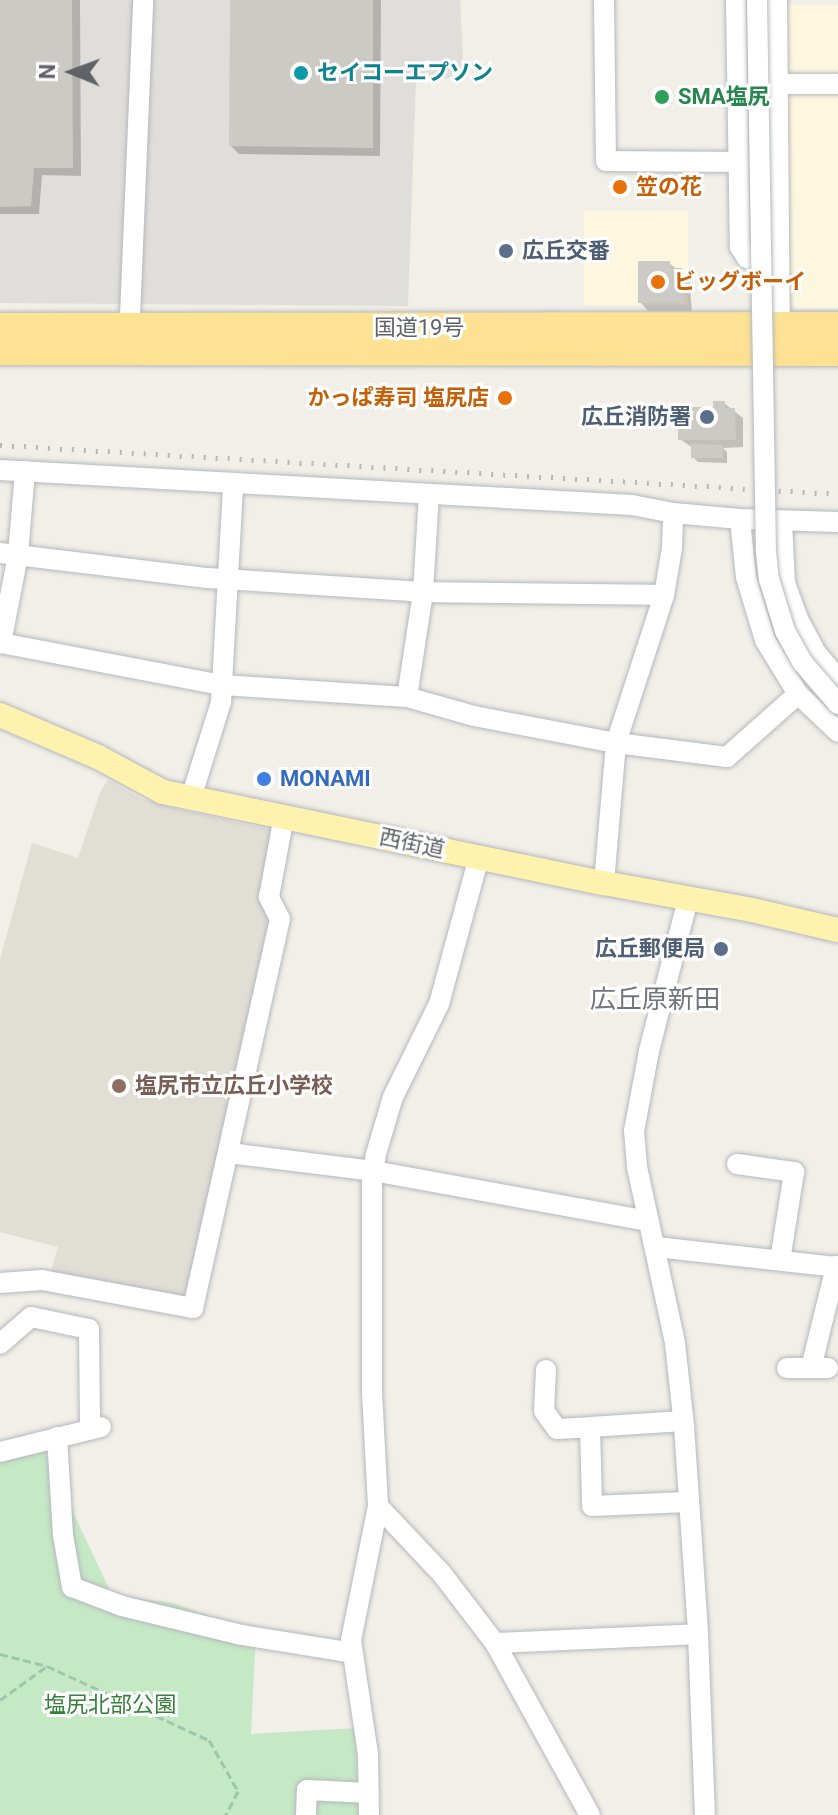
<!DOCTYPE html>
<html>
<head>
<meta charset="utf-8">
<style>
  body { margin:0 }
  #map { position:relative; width:838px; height:1815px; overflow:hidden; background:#f1efe8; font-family:Roboto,"Noto Sans JP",sans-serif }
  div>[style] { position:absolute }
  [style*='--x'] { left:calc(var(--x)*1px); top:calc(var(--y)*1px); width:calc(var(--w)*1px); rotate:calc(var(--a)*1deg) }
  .commercial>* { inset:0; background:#fef7e0 }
  .industrial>* { inset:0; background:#e0deda }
  .education>* { inset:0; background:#e1ded6 }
  .green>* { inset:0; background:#c5e8c5 }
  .shadow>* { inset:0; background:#0003 }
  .building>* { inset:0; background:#cccac5 }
  .path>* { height:3px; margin-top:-1.5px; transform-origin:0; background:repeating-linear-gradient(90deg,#9cc7a9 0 8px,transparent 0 12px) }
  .roads { filter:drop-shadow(0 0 2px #b5b8bc) drop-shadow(0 0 2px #b5b8bc) }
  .minor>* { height:20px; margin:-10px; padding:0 10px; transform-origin:10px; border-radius:10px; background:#fff }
  .major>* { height:24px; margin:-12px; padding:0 12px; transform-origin:12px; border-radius:12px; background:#fff2af }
  .highway>* { height:28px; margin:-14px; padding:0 14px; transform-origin:14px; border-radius:14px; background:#fde293 }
  .rail>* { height:5px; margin-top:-2.5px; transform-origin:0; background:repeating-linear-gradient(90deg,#b6b7b8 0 2px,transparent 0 12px) }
  .bridges { filter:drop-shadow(0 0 2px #b5b8bc) drop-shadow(0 0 2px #b5b8bc) }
  .minor-bridge>* { height:20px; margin:-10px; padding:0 10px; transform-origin:10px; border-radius:10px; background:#fff }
  .dots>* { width:22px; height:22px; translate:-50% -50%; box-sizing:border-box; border:4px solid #fff; border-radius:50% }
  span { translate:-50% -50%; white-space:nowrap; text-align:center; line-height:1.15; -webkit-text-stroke:6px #fff; paint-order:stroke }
  .culture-label { font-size:22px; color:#0d838f; font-weight:700 }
  .left { translate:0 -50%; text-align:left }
  .leisure-label { font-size:22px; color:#27864d; font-weight:700 }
  .food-label { font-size:22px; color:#c56008; font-weight:700 }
  .right { translate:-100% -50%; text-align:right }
  .service-label { font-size:22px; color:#4e5e75; font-weight:700 }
  .street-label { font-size:22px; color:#5f6368 }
  .shop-label { font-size:22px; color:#366cbe; font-weight:700 }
  .education-label { font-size:22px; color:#785e54; font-weight:700 }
  .park-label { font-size:22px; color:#348238 }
  .quarter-label { font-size:26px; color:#70757a }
  .north { position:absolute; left:32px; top:32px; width:80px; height:80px; -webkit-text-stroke:6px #fff; paint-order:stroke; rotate:271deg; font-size:22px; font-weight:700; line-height:32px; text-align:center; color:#5f6368 }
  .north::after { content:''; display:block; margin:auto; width:28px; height:36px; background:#5f6368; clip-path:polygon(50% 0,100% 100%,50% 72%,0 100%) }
</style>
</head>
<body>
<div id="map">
  <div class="commercial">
    <i style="clip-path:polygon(787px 5px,838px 5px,838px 309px,798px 309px,789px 301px,780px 13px)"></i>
    <i style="clip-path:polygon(584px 211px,688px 211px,688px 305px,584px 305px)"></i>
  </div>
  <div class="industrial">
    <i style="clip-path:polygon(0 0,460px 0,464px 78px,416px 79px,408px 306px,0 303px)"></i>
  </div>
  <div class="education">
    <i style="clip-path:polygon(108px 780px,142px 799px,177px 809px,277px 831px,276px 918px,188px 1305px,49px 1278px,58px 1247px,0 1232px,0 959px,32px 843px,78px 858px,101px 790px)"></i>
  </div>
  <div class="green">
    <i style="clip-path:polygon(40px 1442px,112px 1595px,173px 1603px,256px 1633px,251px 1734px,356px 1728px,358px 1815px,0 1815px,0 1452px)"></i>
  </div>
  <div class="shadow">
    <i style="clip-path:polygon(0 0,80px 0,81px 176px,42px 175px,39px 214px,0 214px)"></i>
    <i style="clip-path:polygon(232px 0,381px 0,380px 156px,239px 154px,231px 146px)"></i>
    <i style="clip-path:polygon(669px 263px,689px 278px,692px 311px,648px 311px,640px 302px)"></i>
    <i style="clip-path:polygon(724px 403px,743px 418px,743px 447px,723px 448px,727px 452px,727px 463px,698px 462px,693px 457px,693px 448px,680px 439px)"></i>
  </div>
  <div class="building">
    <i style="clip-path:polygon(0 0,72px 0,73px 168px,34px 168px,31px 206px,0 207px)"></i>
    <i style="clip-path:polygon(230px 0,373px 0,373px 148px,229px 146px)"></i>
    <i style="clip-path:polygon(638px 261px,670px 261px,670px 268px,682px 268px,684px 303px,638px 303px)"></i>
    <i style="clip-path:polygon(713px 401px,725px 401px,725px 408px,735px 408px,736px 440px,678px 440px,678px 407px,713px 407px)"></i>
    <i style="clip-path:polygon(691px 444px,723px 445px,723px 458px,691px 458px)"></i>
  </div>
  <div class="path">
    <i style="--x:0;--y:1654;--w:49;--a:14.3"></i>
    <i style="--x:0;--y:1700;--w:58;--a:-35.9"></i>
    <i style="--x:47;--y:1666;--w:178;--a:24.6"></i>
    <i style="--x:209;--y:1740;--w:59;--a:60.4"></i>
    <i style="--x:238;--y:1791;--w:27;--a:117"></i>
  </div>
  <div class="roads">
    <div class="minor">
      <i style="--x:604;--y:0;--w:161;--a:89.3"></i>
      <i style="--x:606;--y:161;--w:133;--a:0.4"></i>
      <i style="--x:736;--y:0;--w:247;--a:89.1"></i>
      <i style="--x:740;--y:247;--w:13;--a:58"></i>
      <i style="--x:747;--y:258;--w:29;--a:0"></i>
      <i style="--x:777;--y:0;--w:336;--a:89.5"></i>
      <i style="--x:779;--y:84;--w:59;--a:0"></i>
      <i style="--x:129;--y:340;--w:340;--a:-87.6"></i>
      <i style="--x:0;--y:470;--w:633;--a:3.17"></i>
      <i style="--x:632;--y:505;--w:42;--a:11"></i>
      <i style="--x:673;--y:513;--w:67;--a:5.1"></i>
      <i style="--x:740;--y:519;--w:98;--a:1.8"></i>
      <i style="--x:25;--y:471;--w:84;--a:94.8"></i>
      <i style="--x:18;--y:555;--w:90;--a:100.9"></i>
      <i style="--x:1;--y:643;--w:225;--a:10.8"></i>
      <i style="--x:222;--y:685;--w:185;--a:3.7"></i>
      <i style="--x:407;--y:697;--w:70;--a:15.8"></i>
      <i style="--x:474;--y:716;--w:145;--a:10.8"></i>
      <i style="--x:616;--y:743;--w:112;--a:7.2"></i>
      <i style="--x:727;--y:757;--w:95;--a:-41.6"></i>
      <i style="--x:740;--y:519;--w:58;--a:84.1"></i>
      <i style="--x:746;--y:577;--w:66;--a:73.2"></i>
      <i style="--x:765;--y:640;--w:63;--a:58.6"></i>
      <i style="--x:798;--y:694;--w:55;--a:43.5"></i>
      <i style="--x:782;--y:522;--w:61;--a:87.2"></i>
      <i style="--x:785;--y:583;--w:38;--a:70"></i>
      <i style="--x:798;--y:619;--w:40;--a:62"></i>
      <i style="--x:817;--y:654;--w:33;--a:50"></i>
      <i style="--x:0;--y:553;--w:209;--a:6.9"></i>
      <i style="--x:208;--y:578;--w:215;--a:3.7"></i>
      <i style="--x:423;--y:592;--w:241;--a:0.7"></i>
      <i style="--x:407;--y:697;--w:106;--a:-81.3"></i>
      <i style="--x:423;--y:592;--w:98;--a:-86.5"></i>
      <i style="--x:191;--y:798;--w:101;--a:-72.6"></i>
      <i style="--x:221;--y:702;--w:217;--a:-86.8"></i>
      <i style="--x:604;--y:883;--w:141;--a:-85.1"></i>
      <i style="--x:616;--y:743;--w:156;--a:-72"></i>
      <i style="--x:664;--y:595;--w:48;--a:-80.3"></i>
      <i style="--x:672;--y:548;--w:35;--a:-88"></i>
      <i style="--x:688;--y:899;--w:157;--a:104.4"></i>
      <i style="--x:649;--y:1051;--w:81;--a:100.6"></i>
      <i style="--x:634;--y:1131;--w:36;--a:85"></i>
      <i style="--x:637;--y:1167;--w:180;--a:77.8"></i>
      <i style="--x:675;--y:1343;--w:83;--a:83.8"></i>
      <i style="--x:684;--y:1426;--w:208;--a:86.1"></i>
      <i style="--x:698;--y:1634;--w:181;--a:87.8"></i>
      <i style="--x:229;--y:1153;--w:145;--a:7.1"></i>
      <i style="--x:373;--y:1171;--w:280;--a:10.3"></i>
      <i style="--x:737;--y:1164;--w:58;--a:8"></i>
      <i style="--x:794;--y:1172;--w:89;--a:99"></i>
      <i style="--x:656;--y:1247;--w:183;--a:6.3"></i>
      <i style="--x:0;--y:1283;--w:42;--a:-4.1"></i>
      <i style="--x:42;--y:1280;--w:154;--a:10.5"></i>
      <i style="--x:193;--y:1308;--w:399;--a:-77.4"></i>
      <i style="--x:280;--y:919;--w:25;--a:-117"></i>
      <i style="--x:269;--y:897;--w:82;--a:-79.5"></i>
      <i style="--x:0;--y:1344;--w:41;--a:-41.1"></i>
      <i style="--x:31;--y:1317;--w:59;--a:11.7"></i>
      <i style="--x:89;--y:1329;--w:99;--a:89.4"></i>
      <i style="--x:787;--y:1368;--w:41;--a:0"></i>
      <i style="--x:811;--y:1368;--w:105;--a:-76.2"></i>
      <i style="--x:546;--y:1370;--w:41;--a:92.8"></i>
      <i style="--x:544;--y:1411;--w:22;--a:54"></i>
      <i style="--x:557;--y:1429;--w:33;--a:-3"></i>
      <i style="--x:683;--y:1421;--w:93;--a:176.3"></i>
      <i style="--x:590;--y:1427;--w:79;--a:88.5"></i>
      <i style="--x:592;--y:1506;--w:96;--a:-2.4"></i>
      <i style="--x:57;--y:1437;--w:98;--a:86.5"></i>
      <i style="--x:63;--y:1535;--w:53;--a:80.2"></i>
      <i style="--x:72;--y:1587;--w:53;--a:20.8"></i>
      <i style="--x:122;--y:1606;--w:123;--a:13.6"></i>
      <i style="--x:242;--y:1635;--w:112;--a:9.2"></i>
      <i style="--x:0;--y:1452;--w:104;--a:-13.9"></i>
      <i style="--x:378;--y:1506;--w:93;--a:46.7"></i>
      <i style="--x:442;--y:1574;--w:87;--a:52.5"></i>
      <i style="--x:495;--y:1643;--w:196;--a:61.1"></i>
      <i style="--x:495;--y:1643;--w:203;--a:-2.5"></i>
      <i style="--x:306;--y:1815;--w:25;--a:-88"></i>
      <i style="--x:307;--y:1790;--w:62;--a:2.8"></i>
      <i style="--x:369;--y:1815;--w:61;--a:-90.9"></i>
      <i style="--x:368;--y:1754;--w:115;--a:-98.5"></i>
      <i style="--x:351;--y:1640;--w:137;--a:-78.6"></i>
      <i style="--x:378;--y:1506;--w:115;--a:-93"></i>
      <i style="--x:372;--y:1391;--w:210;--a:-90"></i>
      <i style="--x:372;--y:1181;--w:27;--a:-82"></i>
      <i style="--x:376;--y:1154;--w:59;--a:-73.4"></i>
      <i style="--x:393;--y:1097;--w:104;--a:-63.7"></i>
      <i style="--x:439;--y:1004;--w:152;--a:-74.8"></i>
    </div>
    <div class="major">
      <i style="--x:0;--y:715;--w:107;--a:23.2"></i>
      <i style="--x:98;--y:757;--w:74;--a:28.3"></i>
      <i style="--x:163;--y:792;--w:450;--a:11.7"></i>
      <i style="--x:604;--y:883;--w:150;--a:10.3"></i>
      <i style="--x:752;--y:910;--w:88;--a:13.1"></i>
    </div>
    <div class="highway">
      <i style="--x:0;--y:327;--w:838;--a:-0.07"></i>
      <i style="--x:0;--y:351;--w:838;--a:0.07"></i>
    </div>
  </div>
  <div class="rail">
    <i style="--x:0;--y:445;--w:839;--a:3.35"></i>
  </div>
  <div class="bridges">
    <div class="minor-bridge">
      <i style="--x:757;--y:0;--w:552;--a:89.07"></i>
      <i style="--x:766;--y:552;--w:27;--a:84"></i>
      <i style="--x:769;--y:579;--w:54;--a:72.9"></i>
      <i style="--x:785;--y:631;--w:37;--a:61"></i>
      <i style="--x:803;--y:663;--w:54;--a:49.5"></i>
    </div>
  </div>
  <div class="dots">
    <i style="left:301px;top:73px;background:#0f9aa8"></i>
    <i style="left:662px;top:97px;background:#2e9e5b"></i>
    <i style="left:620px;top:187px;background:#e8710a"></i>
    <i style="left:506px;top:251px;background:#5c6f8a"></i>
    <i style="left:658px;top:282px;background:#e8710a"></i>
    <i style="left:505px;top:398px;background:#e8710a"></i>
    <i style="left:707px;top:417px;background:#5c6f8a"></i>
    <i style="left:264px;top:779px;background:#3f7fe0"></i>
    <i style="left:721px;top:949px;background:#5c6f8a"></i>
    <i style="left:119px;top:1086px;background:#8d6e63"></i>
  </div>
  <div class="culture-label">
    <span class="left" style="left:317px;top:73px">セイコーエプソン</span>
  </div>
  <div class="leisure-label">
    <span class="left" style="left:678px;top:97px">SMA塩尻</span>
  </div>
  <div class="food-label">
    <span class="left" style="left:636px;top:187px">笠の花</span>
    <span class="left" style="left:674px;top:282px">ビッグボーイ</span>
    <span class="right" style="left:489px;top:398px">かっぱ寿司 塩尻店</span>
  </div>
  <div class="service-label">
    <span class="left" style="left:522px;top:251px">広丘交番</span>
    <span class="right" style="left:691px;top:417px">広丘消防署</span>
    <span class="right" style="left:705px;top:949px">広丘郵便局</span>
  </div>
  <div class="street-label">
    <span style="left:419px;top:328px">国道19号</span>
    <span style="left:412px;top:843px;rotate:12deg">西街道</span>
  </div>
  <div class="shop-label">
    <span class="left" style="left:280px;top:779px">MONAMI</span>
  </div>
  <div class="education-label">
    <span class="left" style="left:135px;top:1086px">塩尻市立広丘小学校</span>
  </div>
  <div class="park-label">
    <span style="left:110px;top:1705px">塩尻北部公園</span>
  </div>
  <div class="quarter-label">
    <span style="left:655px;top:1000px">広丘原新田</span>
  </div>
  <div class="north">N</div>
</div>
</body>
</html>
